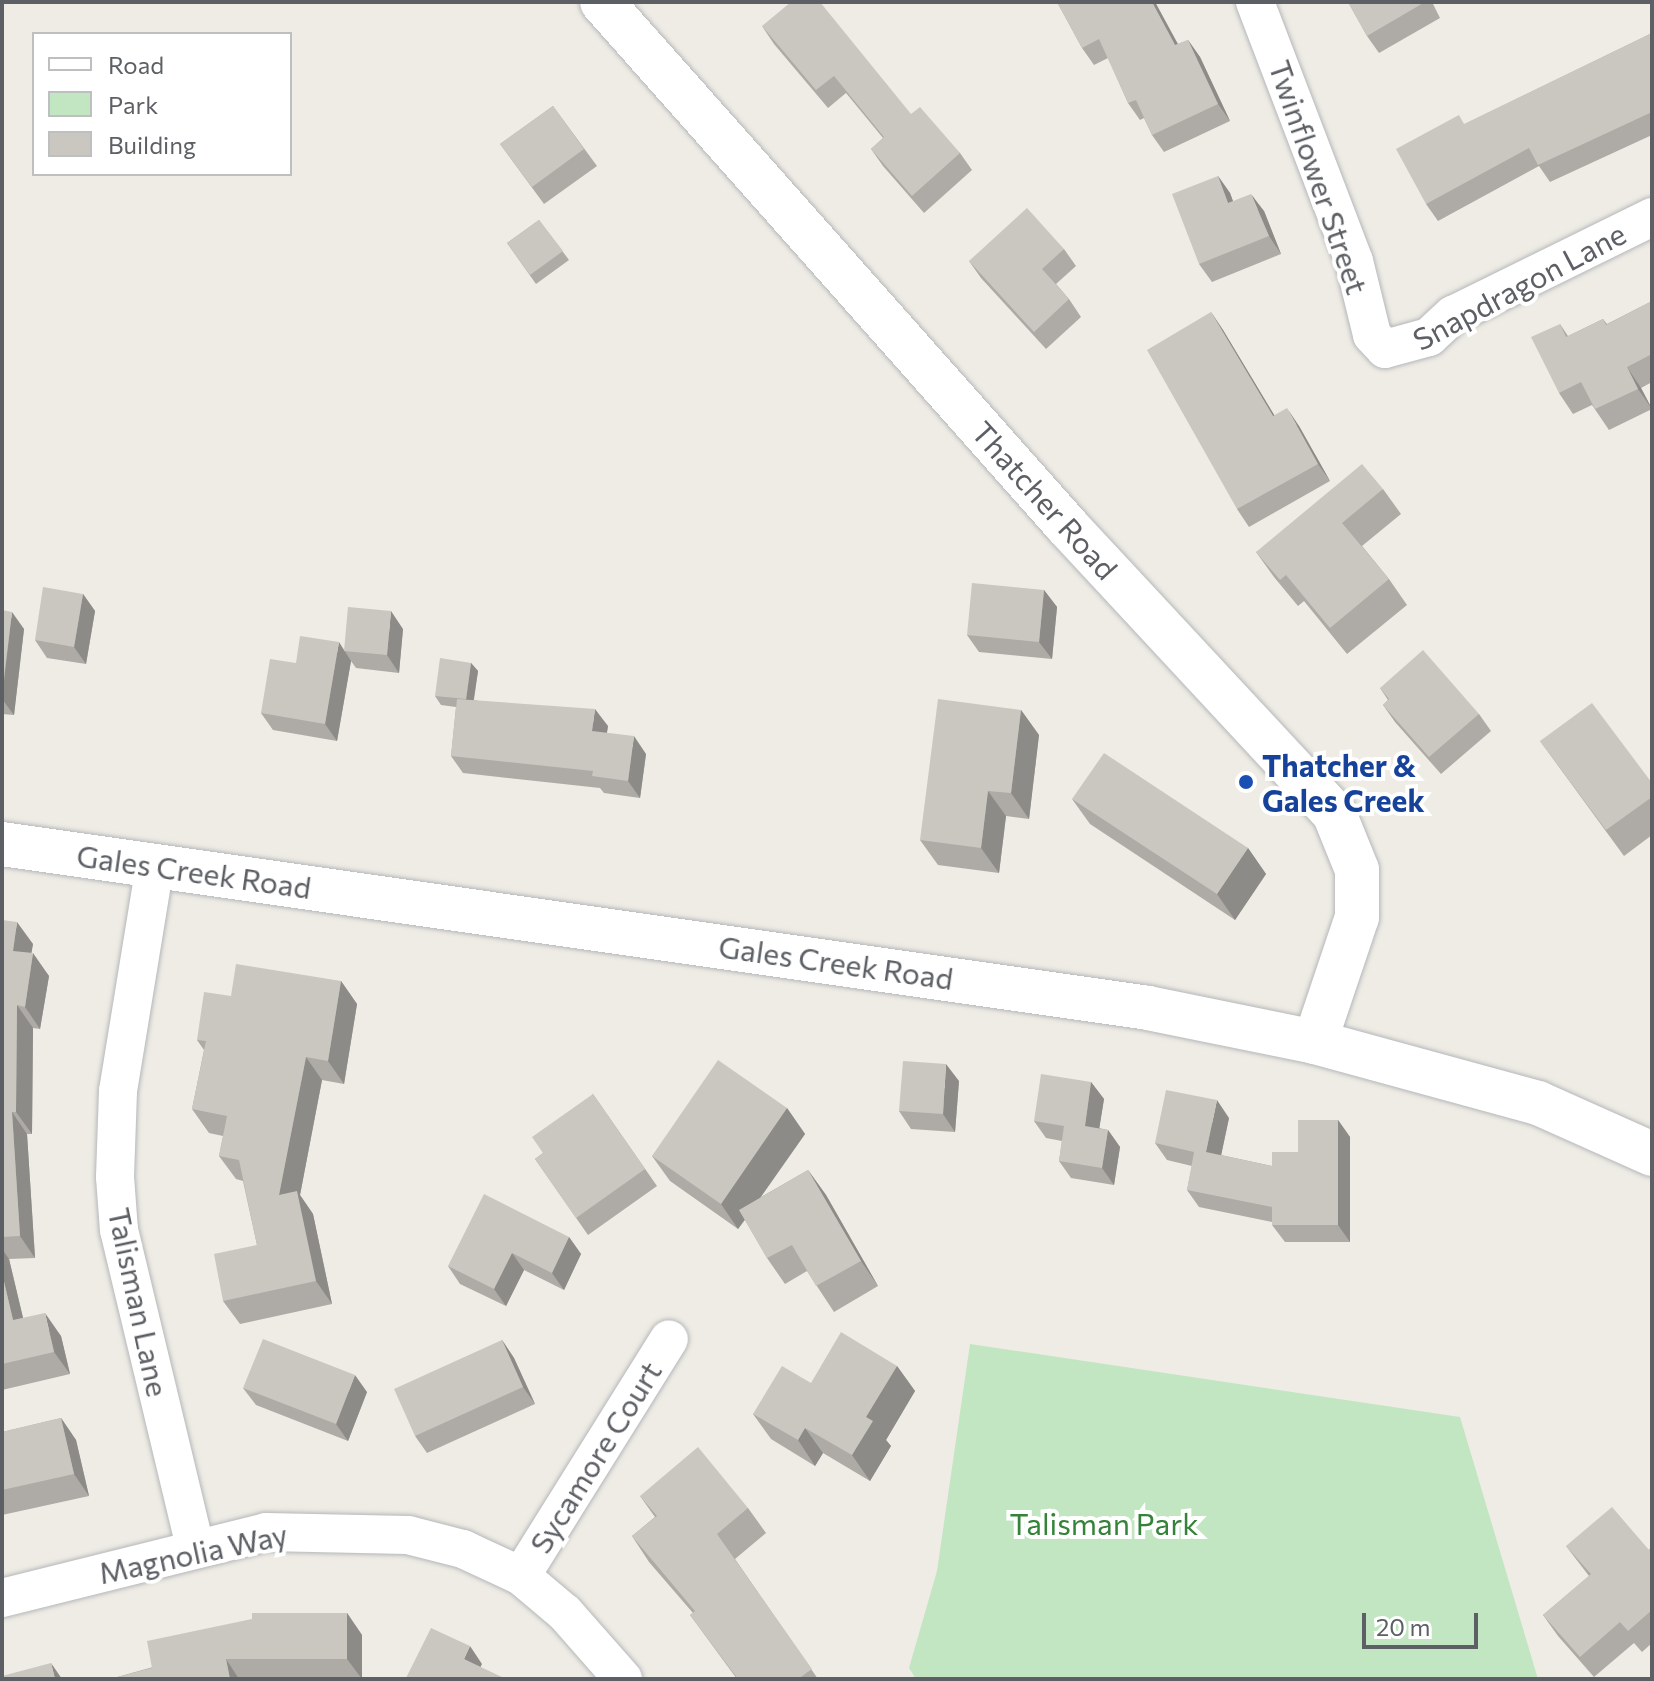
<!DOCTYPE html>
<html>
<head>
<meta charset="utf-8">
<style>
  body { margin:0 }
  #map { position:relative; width:1654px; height:1681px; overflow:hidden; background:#eeece4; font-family:Commissioner,sans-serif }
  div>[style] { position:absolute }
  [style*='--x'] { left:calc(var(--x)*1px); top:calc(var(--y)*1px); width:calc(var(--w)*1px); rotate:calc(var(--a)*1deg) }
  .green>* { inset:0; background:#c1e6c1 }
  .roads { filter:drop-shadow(0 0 2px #b5b7bb) drop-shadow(0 0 2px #b5b7bb) }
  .street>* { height:38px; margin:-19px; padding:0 19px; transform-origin:19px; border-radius:19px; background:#fff }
  .secondary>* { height:44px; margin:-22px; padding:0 22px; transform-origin:22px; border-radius:22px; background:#fff }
  .wall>* { inset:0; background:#aeaba6 }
  .shaded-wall>* { inset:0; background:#8d8b87 }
  .building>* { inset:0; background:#cac7c1 }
  .dots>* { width:22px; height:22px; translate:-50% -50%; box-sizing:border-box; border:4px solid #fff; border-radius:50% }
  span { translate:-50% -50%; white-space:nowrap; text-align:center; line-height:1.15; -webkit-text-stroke:8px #fff; paint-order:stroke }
  .street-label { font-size:30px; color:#5c6065 }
  .transit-label { font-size:30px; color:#164399; font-weight:700 }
  .left { translate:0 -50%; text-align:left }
  .park-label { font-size:30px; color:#358239 }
  .frame { position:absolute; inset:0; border:4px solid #5c6065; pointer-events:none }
  .legend { position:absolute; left:32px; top:32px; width:260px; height:144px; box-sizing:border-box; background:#fff; border:2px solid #bebfc1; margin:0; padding:10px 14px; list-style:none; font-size:24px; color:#5c6065 }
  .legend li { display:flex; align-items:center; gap:16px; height:40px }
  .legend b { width:40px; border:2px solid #bebfc1 }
  .scale { position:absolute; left:1362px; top:1613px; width:116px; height:36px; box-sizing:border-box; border:4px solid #5c6065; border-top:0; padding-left:10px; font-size:24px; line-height:28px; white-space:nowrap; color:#5c6065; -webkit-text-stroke:6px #fff; paint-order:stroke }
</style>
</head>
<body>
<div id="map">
  <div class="green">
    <i style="clip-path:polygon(970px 1344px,1460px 1417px,1538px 1679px,916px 1679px,909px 1668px,937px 1571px)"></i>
  </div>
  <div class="roads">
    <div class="street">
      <i style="--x:1255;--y:2;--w:277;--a:69.1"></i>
      <i style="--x:1354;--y:261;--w:76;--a:76.3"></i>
      <i style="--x:1372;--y:335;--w:19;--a:47"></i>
      <i style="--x:1385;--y:349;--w:46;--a:-15.3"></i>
      <i style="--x:1429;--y:337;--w:33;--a:-43"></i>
      <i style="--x:1453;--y:315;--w:222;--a:-26.2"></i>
      <i style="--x:155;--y:865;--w:229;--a:99.3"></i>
      <i style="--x:118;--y:1091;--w:86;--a:92"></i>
      <i style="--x:115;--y:1177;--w:53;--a:85.7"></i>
      <i style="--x:119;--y:1230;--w:325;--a:76.5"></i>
      <i style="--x:521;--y:1576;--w:279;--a:-58"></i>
      <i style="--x:2;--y:1598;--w:272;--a:-14"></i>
      <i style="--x:266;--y:1532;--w:142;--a:1.2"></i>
      <i style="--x:408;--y:1535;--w:57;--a:14.3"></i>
      <i style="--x:463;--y:1549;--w:64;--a:25"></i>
      <i style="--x:521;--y:1576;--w:57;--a:40.1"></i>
      <i style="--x:565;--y:1613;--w:88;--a:48.7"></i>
    </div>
    <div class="secondary">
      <i style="--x:602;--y:2;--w:701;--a:48.41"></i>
      <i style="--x:1067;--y:526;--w:392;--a:47.1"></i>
      <i style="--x:1334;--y:813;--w:61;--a:68"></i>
      <i style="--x:1357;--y:870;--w:47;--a:90"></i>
      <i style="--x:1357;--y:917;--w:132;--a:108.6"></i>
      <i style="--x:2;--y:844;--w:1158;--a:8.14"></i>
      <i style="--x:1148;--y:1008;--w:170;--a:11.5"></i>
      <i style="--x:1315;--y:1042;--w:231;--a:15.3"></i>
      <i style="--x:1538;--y:1103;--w:125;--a:24.1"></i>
    </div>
  </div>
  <div class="wall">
    <i style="clip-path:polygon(1057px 2px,1155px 2px,1178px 44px,1188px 40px,1200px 57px,1230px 121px,1164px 152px,1152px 135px,1144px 118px,1140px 120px,1128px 103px,1108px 58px,1094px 65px,1082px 48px)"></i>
    <i style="clip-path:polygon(1348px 2px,1432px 2px,1440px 18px,1379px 53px,1367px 36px)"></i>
    <i style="clip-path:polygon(762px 26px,911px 114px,960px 153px,972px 170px,924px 213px,883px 166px,871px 149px,883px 138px,846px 93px,828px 108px,774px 44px)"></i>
    <i style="clip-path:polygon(1652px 33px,1652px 135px,1550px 182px,1539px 166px,1438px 221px,1426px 204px,1465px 124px)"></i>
    <i style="clip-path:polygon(553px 106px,597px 166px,544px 204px,500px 144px)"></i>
    <i style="clip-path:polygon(1218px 176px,1230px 193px,1233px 201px,1264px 211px,1281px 254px,1212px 282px,1199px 264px)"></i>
    <i style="clip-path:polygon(539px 220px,569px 260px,536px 284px,507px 243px)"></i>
    <i style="clip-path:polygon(1064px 249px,1076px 266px,1056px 284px,1069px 299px,1081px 317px,1046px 349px,981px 278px,969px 261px)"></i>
    <i style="clip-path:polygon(1652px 301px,1652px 382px,1641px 388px,1652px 409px,1609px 430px,1592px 405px,1573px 414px,1559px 393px,1560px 324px,1568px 336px,1603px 319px,1607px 324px)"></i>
    <i style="clip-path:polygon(1211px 312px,1223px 330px,1274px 415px,1299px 426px,1330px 481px,1249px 527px,1237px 509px)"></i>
    <i style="clip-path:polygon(1383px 489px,1401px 514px,1362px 546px,1389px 579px,1407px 605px,1347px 654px,1304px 601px,1298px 606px,1274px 577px,1256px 552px)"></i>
    <i style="clip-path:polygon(1044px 590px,1057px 607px,1052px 659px,979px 652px,967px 635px)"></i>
    <i style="clip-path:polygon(83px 594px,95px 611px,86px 664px,47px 658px,35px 640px)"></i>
    <i style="clip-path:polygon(2px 610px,24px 629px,14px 715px,2px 714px)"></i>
    <i style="clip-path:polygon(403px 629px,399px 673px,356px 668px,351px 661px,337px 741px,273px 730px,261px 713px,296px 663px,344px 650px)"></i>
    <i style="clip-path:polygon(471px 663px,478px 671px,474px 700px,608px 726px,607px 733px,646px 754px,640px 798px,604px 793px,600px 788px,463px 773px,451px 756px,456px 707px,441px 705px,435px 696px)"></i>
    <i style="clip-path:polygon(1380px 688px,1479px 714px,1491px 731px,1441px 774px,1395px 722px,1383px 705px,1388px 700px)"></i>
    <i style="clip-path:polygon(1021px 710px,1039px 735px,1029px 819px,1006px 816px,999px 873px,938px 865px,920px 840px)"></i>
    <i style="clip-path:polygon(1540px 741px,1652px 783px,1652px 835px,1624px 856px)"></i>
    <i style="clip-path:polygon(1072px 799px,1248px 848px,1266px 874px,1235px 920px,1090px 824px)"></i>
    <i style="clip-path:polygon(2px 920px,33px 944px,31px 953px,49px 976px,40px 1029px,33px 1028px,32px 1134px,27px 1134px,35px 1258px,9px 1259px,23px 1318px,61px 1336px,70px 1374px,2px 1390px)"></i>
    <i style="clip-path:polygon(341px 981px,357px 1004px,344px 1084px,322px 1080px,300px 1195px,313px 1214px,332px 1304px,240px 1324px,223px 1301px,257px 1245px,243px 1181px,236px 1179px,219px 1156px,223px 1136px,209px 1133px,192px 1109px,204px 1050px,197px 1040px,231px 996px)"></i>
    <i style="clip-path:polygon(959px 1081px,955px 1132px,911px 1129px,899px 1111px)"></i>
    <i style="clip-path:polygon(1091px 1082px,1104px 1099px,1099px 1128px,1108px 1130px,1120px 1147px,1114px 1185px,1071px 1178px,1059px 1161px,1062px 1141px,1046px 1138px,1034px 1121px)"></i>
    <i style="clip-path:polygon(593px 1094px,657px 1186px,588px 1235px,535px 1159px,543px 1153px)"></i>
    <i style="clip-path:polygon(787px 1108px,805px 1134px,761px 1197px,808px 1170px,826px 1195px,878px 1286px,834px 1312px,807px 1271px,785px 1284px,767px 1258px,745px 1220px,738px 1229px,670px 1181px,652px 1156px)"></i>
    <i style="clip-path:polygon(1229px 1118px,1221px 1155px,1272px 1166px,1298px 1152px,1338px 1120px,1350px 1137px,1350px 1242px,1285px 1242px,1272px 1225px,1272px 1222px,1199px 1207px,1187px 1190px,1192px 1166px,1167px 1160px,1155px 1143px)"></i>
    <i style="clip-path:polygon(569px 1237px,581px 1254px,564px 1290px,524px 1270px,506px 1306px,460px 1284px,448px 1266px)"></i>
    <i style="clip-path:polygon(502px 1340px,514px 1358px,535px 1404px,427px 1453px,415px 1436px)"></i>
    <i style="clip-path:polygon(897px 1366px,915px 1391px,886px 1440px,891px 1446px,870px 1481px,823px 1453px,815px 1466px,771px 1439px,753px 1414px,811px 1383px)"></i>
    <i style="clip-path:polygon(243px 1388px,367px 1392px,348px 1441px,256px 1405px)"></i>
    <i style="clip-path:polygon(61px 1418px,76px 1440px,89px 1496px,2px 1515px,2px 1432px)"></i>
    <i style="clip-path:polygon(640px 1496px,748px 1508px,766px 1533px,735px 1559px,818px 1679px,737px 1679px,690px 1615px,693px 1613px,649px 1562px,632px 1536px,655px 1517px)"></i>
    <i style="clip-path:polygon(1652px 1545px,1652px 1643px,1642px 1652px,1634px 1643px,1594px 1677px,1558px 1636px,1543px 1615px,1589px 1576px,1566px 1546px,1649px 1550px)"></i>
    <i style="clip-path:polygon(347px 1613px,362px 1635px,362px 1679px,110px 1679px)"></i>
  </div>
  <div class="shaded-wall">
    <i style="clip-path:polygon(1152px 2px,1155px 2px,1188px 63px,1175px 45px)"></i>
    <i style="clip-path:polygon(1188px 40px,1200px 57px,1230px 121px,1218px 104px)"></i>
    <i style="clip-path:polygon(1218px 176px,1230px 193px,1240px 221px,1228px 203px)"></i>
    <i style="clip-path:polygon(1251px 194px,1264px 211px,1281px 254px,1269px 236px)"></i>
    <i style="clip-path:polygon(1211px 312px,1223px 330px,1285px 433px,1273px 416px)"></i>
    <i style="clip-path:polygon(1627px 367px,1641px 388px,1652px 409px,1638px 389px)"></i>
    <i style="clip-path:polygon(1287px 408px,1299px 426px,1330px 481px,1318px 464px)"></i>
    <i style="clip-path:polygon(1044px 590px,1057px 607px,1052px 659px,1039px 642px)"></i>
    <i style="clip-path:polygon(83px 594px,95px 611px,86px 664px,74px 647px)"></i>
    <i style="clip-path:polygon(391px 611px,403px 629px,399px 673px,387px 655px)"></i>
    <i style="clip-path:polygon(12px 612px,24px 629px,14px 715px,2px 699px)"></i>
    <i style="clip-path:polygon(339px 642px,351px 661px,337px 741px,325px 724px)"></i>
    <i style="clip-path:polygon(471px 663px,478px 671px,472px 710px,466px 701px)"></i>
    <i style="clip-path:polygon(595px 709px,608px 726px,604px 749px,592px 731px)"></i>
    <i style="clip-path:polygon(1021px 710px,1039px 735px,1029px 819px,1011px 793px)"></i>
    <i style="clip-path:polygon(634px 736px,646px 754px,640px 798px,628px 781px)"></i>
    <i style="clip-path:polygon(988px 791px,1006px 816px,999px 873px,981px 848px)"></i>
    <i style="clip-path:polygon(1248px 848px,1266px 874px,1235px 920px,1217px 894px)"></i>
    <i style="clip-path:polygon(17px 922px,33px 944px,28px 973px,13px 951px)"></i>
    <i style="clip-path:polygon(33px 953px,49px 976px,40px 1029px,25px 1007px)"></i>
    <i style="clip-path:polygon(341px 981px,357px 1004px,344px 1084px,328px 1061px)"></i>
    <i style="clip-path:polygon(17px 1005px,33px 1028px,32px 1134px,16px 1112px)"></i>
    <i style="clip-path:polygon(306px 1057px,322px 1080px,300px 1195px,313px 1214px,332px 1304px,316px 1281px,279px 1195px)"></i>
    <i style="clip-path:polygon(946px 1064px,959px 1081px,955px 1132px,943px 1114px)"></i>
    <i style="clip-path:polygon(1091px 1082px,1104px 1099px,1097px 1143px,1085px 1126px)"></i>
    <i style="clip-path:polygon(1217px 1100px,1229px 1118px,1218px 1170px,1206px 1152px)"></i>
    <i style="clip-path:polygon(787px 1108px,805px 1134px,738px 1229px,721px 1204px)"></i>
    <i style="clip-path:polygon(12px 1112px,27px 1134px,35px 1258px,20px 1236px)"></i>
    <i style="clip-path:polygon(1338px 1120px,1350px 1137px,1350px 1242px,1338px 1225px)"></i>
    <i style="clip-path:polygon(1108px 1130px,1120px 1147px,1114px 1185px,1102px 1168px)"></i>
    <i style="clip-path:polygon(808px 1170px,826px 1195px,878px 1286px,861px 1261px)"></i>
    <i style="clip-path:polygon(569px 1237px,581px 1254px,564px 1290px,552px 1273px)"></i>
    <i style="clip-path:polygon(2px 1249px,9px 1259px,29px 1343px,13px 1320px,2px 1273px)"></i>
    <i style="clip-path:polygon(512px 1253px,524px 1270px,506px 1306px,494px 1289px)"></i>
    <i style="clip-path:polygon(45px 1313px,61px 1336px,70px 1374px,54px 1352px)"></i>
    <i style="clip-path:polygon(502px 1340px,514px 1358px,535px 1404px,523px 1387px)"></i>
    <i style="clip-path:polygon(897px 1366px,915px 1391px,886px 1440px,891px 1446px,870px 1481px,852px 1455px,866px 1417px)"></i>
    <i style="clip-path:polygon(355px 1375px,367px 1392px,348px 1441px,336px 1424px)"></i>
    <i style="clip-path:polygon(61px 1418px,76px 1440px,89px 1496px,74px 1474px)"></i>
    <i style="clip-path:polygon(805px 1428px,823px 1453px,815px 1466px,798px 1440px)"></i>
    <i style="clip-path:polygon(347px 1613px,362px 1635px,362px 1679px,347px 1659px)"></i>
    <i style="clip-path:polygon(470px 1646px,482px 1664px,476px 1676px,464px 1659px)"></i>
    <i style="clip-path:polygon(226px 1659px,239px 1679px,230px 1679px)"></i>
    <i style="clip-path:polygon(51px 1663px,62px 1679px,55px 1679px)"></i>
  </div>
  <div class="building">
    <i style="clip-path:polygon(791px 2px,820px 2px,911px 114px,920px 107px,960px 153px,912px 196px,871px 149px,884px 137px,834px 76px,816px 90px,762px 26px)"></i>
    <i style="clip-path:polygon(1057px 2px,1152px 2px,1175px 45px,1188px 40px,1218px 104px,1152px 135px,1136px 100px,1128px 103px,1099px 39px,1082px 48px)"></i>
    <i style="clip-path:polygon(1348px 2px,1425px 2px,1367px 36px)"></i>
    <i style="clip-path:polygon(1652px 33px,1652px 112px,1538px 165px,1529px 148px,1426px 204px,1396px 149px,1459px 115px,1464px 124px)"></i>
    <i style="clip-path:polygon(553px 106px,584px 149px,532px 187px,500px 144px)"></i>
    <i style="clip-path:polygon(1218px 176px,1228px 203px,1251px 194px,1269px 236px,1199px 264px,1172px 194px)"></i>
    <i style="clip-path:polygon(1027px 208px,1064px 249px,1042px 269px,1069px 299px,1034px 332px,969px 261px)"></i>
    <i style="clip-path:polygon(539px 220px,563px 251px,530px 275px,507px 243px)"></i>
    <i style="clip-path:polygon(1652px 301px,1652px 354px,1627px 367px,1638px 389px,1595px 409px,1581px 382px,1559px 393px,1531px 337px,1560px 324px,1566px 337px,1603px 319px,1606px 325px)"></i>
    <i style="clip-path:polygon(1211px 312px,1273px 416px,1287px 408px,1318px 464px,1237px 509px,1147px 350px)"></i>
    <i style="clip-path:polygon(1362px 464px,1383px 489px,1342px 523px,1389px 579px,1330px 628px,1286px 575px,1280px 580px,1256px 552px)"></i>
    <i style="clip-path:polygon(972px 583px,1044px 590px,1039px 642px,967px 635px)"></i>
    <i style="clip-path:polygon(43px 587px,83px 594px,74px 647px,35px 640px)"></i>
    <i style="clip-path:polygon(348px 607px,391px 611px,387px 655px,344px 651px)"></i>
    <i style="clip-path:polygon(2px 610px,12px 612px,2px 693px)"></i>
    <i style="clip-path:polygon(300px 636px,339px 642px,325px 724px,261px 713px,270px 659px,296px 663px)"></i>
    <i style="clip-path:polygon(1423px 650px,1479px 714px,1429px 757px,1383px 705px,1389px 699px,1380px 688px)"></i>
    <i style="clip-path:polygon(440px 658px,471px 663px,466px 699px,435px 696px)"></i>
    <i style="clip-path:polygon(457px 699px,595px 709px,592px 731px,634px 736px,628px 781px,592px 776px,593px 771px,451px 756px)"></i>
    <i style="clip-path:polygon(938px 699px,1021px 710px,1011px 793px,988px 791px,981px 848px,920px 840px)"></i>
    <i style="clip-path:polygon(1592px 703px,1652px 783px,1652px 797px,1606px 830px,1540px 741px)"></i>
    <i style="clip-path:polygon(1104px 753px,1248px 848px,1217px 894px,1072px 799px)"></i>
    <i style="clip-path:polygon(2px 920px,17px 922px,13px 951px,33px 953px,25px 1007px,17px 1005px,16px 1112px,12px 1112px,20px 1236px,2px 1237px)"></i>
    <i style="clip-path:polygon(236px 964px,341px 981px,328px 1061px,306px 1057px,279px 1195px,297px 1191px,316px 1281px,223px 1301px,214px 1254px,257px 1245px,239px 1160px,219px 1156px,227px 1116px,192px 1109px,206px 1041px,197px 1040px,204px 992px,231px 996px)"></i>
    <i style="clip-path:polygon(718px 1060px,787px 1108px,721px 1204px,652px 1156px)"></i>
    <i style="clip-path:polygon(903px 1061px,946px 1064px,943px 1114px,899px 1111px)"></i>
    <i style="clip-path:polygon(1041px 1074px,1091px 1082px,1085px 1126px,1108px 1130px,1102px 1168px,1059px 1161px,1064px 1126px,1034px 1121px)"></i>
    <i style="clip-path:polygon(1166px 1090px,1217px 1100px,1206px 1152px,1272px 1166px,1272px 1152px,1298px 1152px,1298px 1120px,1338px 1120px,1338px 1225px,1272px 1225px,1272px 1207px,1187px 1190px,1194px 1152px,1155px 1143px)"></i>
    <i style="clip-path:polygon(593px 1094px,645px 1169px,576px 1218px,535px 1159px,543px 1153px,532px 1137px)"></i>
    <i style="clip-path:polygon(808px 1170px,861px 1261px,816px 1286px,792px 1245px,767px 1258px,739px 1210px)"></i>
    <i style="clip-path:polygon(484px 1194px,569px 1237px,552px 1273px,512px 1253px,494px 1289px,448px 1266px)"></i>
    <i style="clip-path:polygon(2px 1273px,13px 1320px,45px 1313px,54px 1352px,2px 1364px)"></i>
    <i style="clip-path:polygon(841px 1332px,897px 1366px,866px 1417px,873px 1421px,852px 1455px,805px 1428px,798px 1440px,753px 1414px,782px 1366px,811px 1383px)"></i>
    <i style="clip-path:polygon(263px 1339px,355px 1375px,336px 1424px,243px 1388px)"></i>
    <i style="clip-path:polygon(502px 1340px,523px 1387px,415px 1436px,394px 1389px)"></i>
    <i style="clip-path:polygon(61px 1418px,74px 1474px,2px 1490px,2px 1432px)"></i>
    <i style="clip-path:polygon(698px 1447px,748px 1508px,717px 1534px,812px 1669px,798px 1679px,738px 1679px,690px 1615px,695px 1611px,632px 1536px,657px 1516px,640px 1496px)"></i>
    <i style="clip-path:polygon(1612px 1507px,1649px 1550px,1652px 1545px,1652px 1610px,1628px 1631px,1620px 1622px,1580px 1657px,1543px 1615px,1591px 1574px,1566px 1546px)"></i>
    <i style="clip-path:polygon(252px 1613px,347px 1613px,347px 1659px,226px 1659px,230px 1679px,110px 1679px,152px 1668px,147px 1641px,252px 1619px)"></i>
    <i style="clip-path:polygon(431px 1628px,470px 1646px,464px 1659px,506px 1679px,406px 1678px)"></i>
    <i style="clip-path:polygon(51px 1663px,55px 1679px,2px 1679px,2px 1676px)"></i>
  </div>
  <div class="dots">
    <i style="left:1246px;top:782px;background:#1a4fb4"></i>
  </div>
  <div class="street-label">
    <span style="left:1319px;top:177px;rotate:71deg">Twinflower Street</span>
    <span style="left:1519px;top:286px;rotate:-28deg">Snapdragon Lane</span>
    <span style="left:1045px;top:500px;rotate:48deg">Thatcher Road</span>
    <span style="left:194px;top:871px;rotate:8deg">Gales Creek Road</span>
    <span style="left:836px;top:962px;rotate:8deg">Gales Creek Road</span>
    <span style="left:139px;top:1302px;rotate:78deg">Talisman Lane</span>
    <span style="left:595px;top:1457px;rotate:-58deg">Sycamore Court</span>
    <span style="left:193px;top:1553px;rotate:-12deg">Magnolia Way</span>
  </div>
  <div class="transit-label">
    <span class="left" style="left:1262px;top:782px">Thatcher &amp;<br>Gales Creek</span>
  </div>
  <div class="park-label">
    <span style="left:1104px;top:1523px">Talisman Park</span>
  </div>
  <div class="frame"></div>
  <ul class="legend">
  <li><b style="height:10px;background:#fff"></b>Road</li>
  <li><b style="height:22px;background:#c1e6c1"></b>Park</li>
  <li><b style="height:22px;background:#cac7c1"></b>Building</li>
  </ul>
  <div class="scale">20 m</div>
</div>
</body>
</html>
